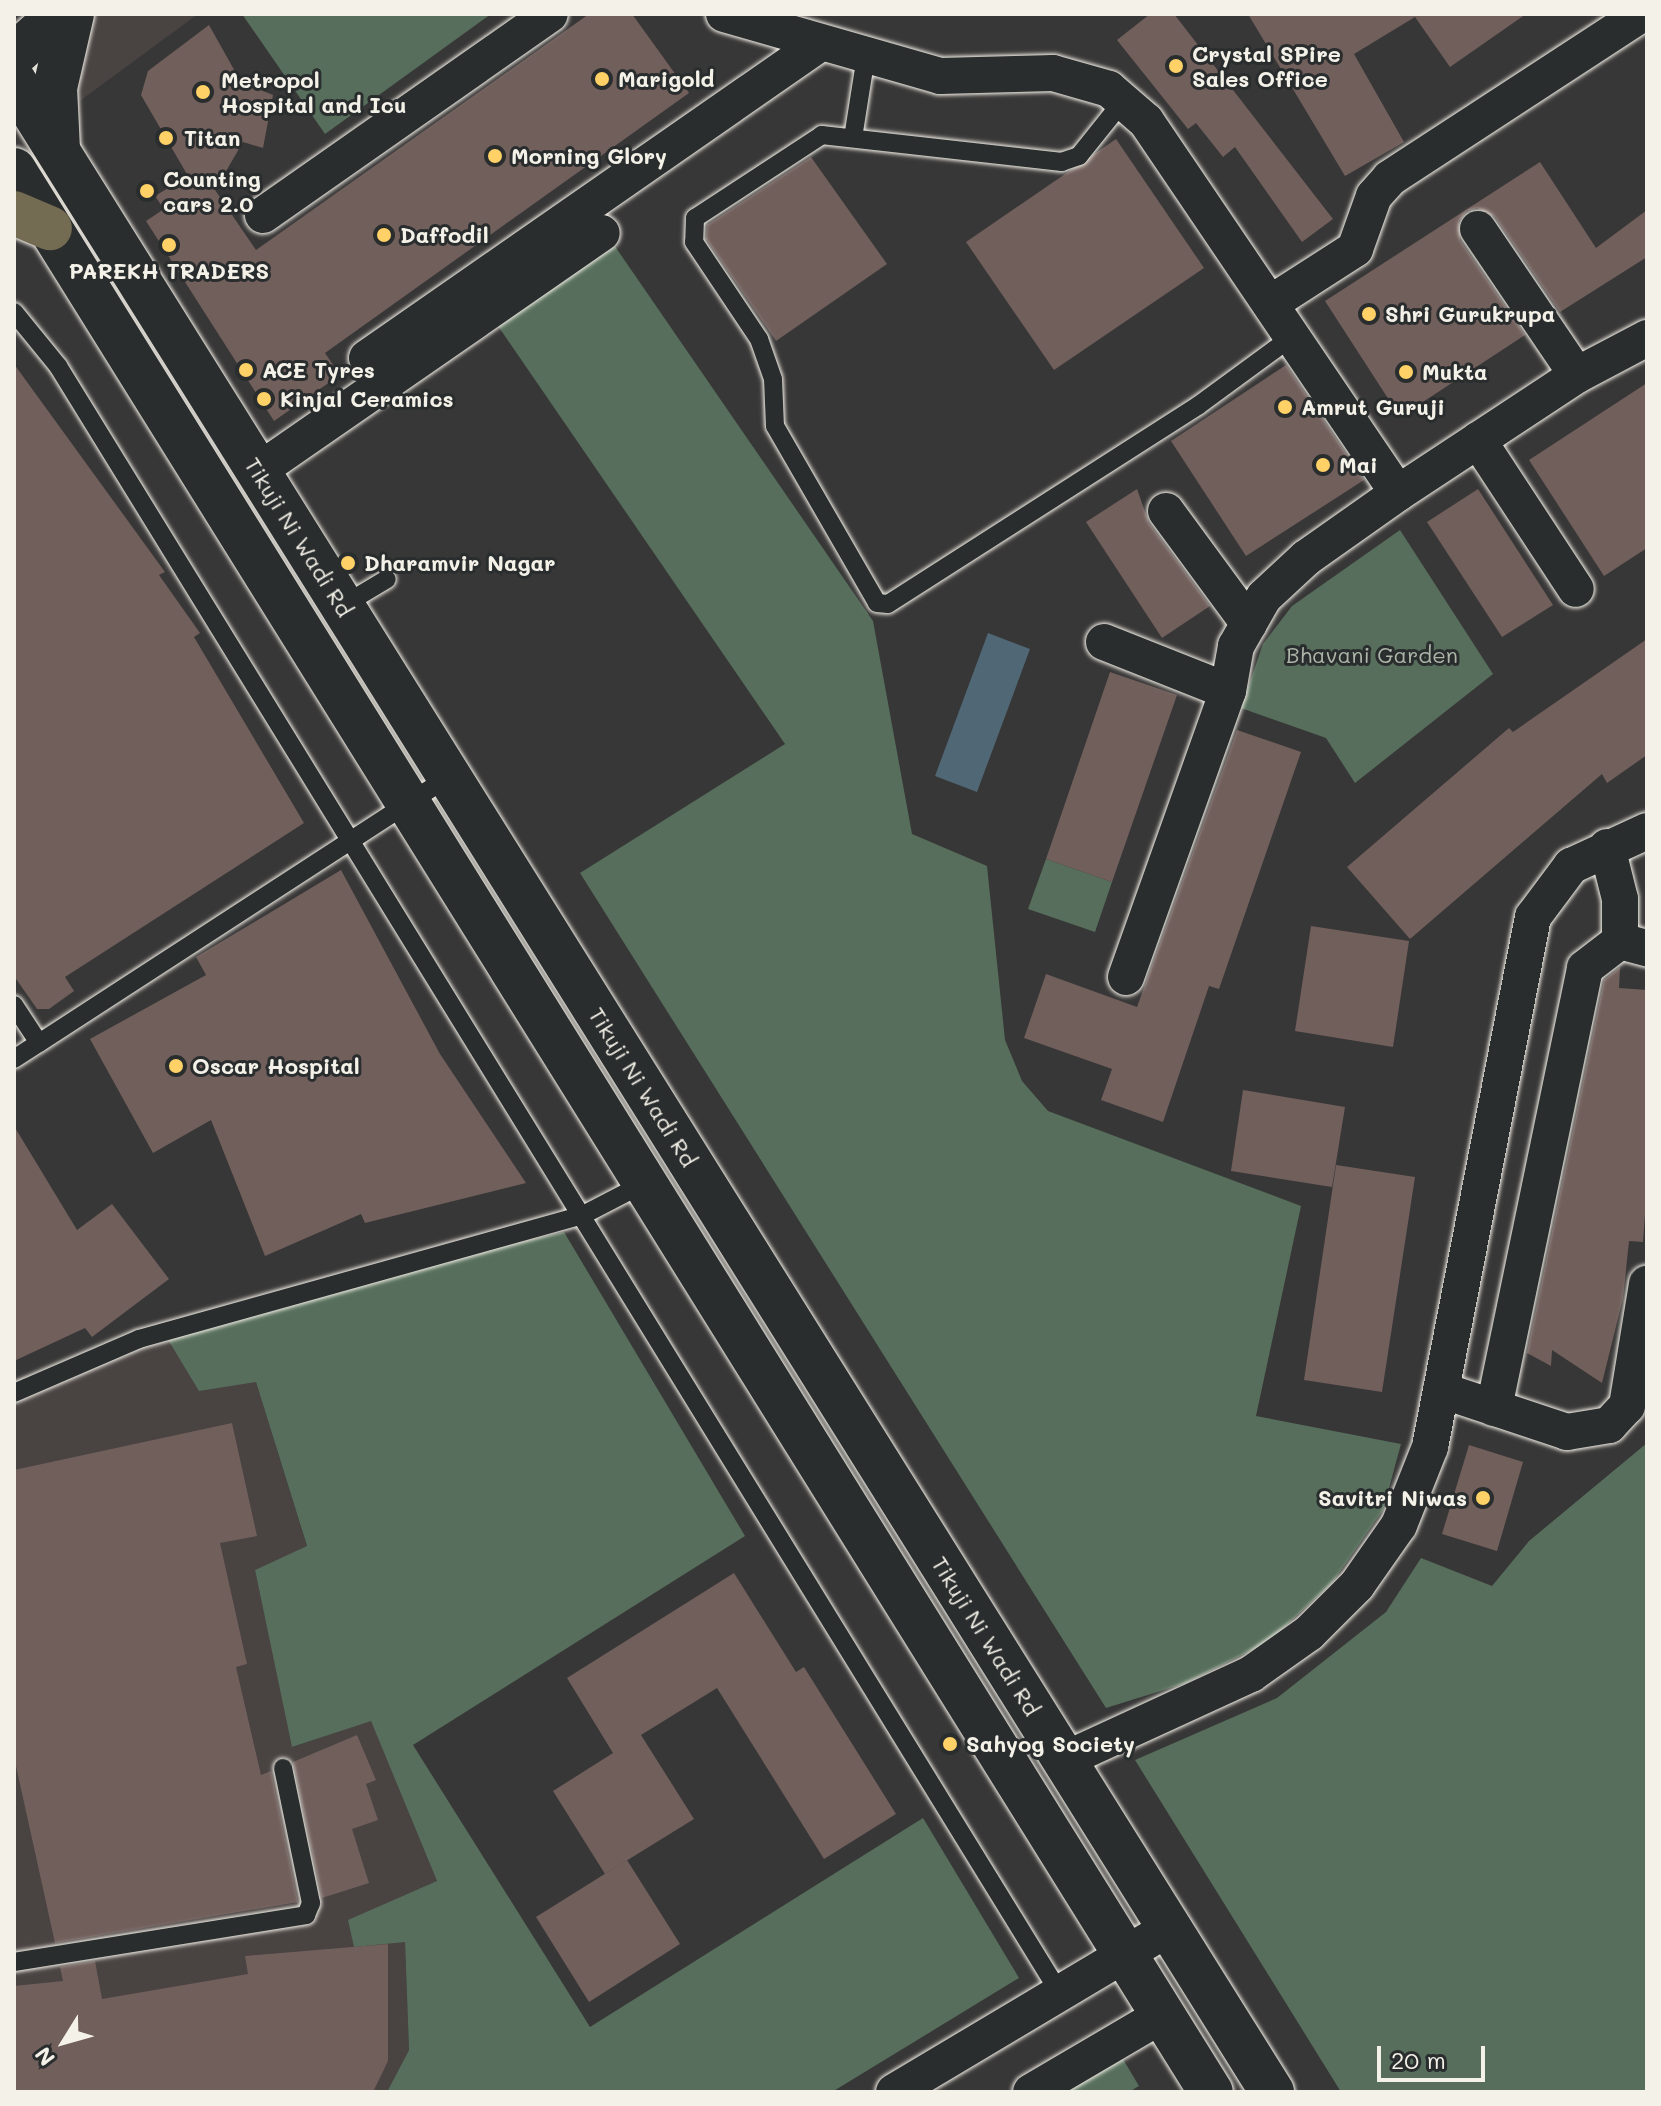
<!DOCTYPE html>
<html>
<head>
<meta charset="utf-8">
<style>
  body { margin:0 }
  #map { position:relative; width:1661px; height:2106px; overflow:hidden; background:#383737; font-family:Mali,sans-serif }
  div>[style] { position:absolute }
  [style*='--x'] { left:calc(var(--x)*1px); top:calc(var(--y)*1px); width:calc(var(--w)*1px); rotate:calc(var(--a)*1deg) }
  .built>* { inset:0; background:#494342 }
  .green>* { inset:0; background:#566e5b }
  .water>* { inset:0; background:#506775 }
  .building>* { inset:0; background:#715f5c }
  .roads { filter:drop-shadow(0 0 2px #f4f1e8) drop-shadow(0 0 2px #f4f1e8) }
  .lane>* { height:18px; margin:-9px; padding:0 9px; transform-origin:9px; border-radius:9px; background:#2a2d2e }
  .street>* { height:36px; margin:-18px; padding:0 18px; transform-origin:18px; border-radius:18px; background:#2a2d2e }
  .secondary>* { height:44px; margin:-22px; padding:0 22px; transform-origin:22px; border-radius:22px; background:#2a2d2e }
  .primary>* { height:44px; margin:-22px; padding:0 22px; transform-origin:22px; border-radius:22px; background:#736b52 }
  .dots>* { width:22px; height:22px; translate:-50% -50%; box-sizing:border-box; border:4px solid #2a2d2e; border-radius:50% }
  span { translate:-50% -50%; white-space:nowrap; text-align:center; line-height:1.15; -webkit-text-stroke:6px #2a2d2e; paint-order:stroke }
  .poi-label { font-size:22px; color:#f4f1e8; font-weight:700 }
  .left { translate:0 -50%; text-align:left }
  .right { translate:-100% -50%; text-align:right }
  .street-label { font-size:22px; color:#f4f1e8 }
  .park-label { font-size:22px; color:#adb6a9 }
  .frame { position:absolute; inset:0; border:16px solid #f4f1e8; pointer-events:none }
  .north { position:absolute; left:24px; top:2002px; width:80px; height:80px; -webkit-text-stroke:6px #2a2d2e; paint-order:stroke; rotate:233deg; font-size:22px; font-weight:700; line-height:32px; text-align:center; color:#f4f1e8 }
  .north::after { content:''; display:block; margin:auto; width:28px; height:36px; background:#f4f1e8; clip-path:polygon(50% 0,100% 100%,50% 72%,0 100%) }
  .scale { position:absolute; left:1377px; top:2046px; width:108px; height:36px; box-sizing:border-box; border:4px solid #f4f1e8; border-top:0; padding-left:10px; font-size:24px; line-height:28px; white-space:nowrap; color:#f4f1e8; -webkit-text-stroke:6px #2a2d2e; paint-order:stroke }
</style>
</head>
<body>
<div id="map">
  <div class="built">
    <i style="clip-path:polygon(80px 14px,198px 14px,62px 114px)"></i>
    <i style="clip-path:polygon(164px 1333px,256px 1382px,307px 1547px,255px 1570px,293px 1747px,371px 1720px,437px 1881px,405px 1942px,409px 2050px,387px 2092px,14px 2092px,14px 1380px)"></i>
  </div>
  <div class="green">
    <i style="clip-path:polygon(242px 14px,491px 14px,325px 134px)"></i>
    <i style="clip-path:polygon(612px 242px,873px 621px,912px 834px,987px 866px,1005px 1040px,1022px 1081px,1048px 1111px,1301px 1206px,1256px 1416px,1401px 1444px,1383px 1510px,1332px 1583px,1268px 1642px,1186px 1683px,1106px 1708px,580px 873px,785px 744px,496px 323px)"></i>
    <i style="clip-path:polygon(1400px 530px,1493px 674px,1355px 783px,1326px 738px,1241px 708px,1263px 644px,1292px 606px)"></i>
    <i style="clip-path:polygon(1046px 859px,1112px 882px,1095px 932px,1028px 909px)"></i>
    <i style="clip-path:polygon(564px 1232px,745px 1536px,413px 1745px,590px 2027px,923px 1818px,1019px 1978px,832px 2092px,387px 2092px,409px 2050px,405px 1942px,354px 1947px,348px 1920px,437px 1881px,371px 1721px,292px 1747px,255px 1570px,307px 1546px,256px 1382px,199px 1391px,164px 1333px,237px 1307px)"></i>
    <i style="clip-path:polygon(1647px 1443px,1647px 2092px,1341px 2092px,1135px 1760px,1277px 1698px,1386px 1612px,1421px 1558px,1492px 1586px,1529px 1541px)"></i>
    <i style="clip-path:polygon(1114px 2044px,1139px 2086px,1129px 2092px,1068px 2092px,1059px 2076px)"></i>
  </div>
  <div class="water">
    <i style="clip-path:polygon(988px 633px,1030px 649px,977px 792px,935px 776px)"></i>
  </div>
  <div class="building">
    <i style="clip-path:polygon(589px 14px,632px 14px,689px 93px,325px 353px,340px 375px,274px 421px,146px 221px,164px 209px,155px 196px,188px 176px,141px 95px,148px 71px,209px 25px,241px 82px,273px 95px,263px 148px,243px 142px,215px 190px,256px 250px)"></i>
    <i style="clip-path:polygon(1150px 14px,1174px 14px,1333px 219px,1302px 242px,1235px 147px,1223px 157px,1196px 123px,1188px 129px,1117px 40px)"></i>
    <i style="clip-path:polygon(1248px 14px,1526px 14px,1450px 67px,1415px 17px,1354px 54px,1404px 142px,1345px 176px)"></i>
    <i style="clip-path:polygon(1116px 139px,1204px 268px,1054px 370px,966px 242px)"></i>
    <i style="clip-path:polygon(811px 157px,887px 264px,776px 341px,706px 239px,707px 225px)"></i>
    <i style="clip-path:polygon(1540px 162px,1596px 248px,1647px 210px,1647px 257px,1560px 312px,1495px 217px,1477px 208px,1467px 211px,1459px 221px,1460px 240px,1525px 335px,1400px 417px,1325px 301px)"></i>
    <i style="clip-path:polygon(14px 364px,165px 572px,159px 575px,200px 633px,194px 637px,304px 823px,65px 977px,74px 991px,49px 1009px,37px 1009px,14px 976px)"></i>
    <i style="clip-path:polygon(1286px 365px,1364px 480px,1246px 556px,1171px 441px)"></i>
    <i style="clip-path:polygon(1647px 383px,1647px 548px,1604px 576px,1529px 460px)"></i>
    <i style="clip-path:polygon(1137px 489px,1149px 523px,1210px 606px,1162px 638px,1086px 522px)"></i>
    <i style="clip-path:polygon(1478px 489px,1553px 605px,1502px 637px,1427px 522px)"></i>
    <i style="clip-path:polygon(1647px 639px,1647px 755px,1607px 783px,1602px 774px,1410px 939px,1347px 867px,1509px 728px,1513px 732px)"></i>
    <i style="clip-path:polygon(1110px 672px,1177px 695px,1112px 882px,1046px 859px)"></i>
    <i style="clip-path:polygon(1237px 730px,1301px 752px,1219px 989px,1209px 986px,1163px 1122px,1101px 1100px,1112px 1069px,1024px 1038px,1046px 974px,1137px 1007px)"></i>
    <i style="clip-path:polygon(341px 870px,440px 1054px,526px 1183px,365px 1223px,361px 1214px,265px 1256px,211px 1120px,153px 1153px,90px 1039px,206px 975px,196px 957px)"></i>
    <i style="clip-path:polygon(1311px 926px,1409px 941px,1393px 1047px,1295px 1031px)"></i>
    <i style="clip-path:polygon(1620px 967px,1619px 988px,1647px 990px,1647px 1185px,1643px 1242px,1629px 1241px,1623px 1298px,1602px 1383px,1552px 1350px,1551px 1366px,1527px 1353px,1604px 980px)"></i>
    <i style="clip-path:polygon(1243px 1090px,1345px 1107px,1332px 1187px,1231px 1171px)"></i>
    <i style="clip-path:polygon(14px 1126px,77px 1230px,112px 1204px,169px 1279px,92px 1337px,85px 1328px,14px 1361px)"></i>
    <i style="clip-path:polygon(1336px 1165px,1415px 1177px,1382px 1392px,1304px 1380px)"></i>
    <i style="clip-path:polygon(232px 1423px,257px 1536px,220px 1543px,247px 1664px,236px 1667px,261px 1775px,271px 1771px,298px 1902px,55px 1943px,14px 1757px,14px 1470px)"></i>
    <i style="clip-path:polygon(1469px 1445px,1523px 1462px,1497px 1551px,1442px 1534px)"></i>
    <i style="clip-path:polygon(734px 1573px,796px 1672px,804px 1667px,896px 1814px,824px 1859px,717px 1688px,641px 1735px,694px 1819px,605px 1874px,553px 1791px,613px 1753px,567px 1678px)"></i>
    <i style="clip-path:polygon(357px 1735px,376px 1780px,366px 1784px,378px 1820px,352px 1829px,369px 1883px,322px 1898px,293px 1762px)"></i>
    <i style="clip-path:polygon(627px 1860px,680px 1944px,589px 2002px,536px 1917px)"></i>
    <i style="clip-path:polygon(388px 1944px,388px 2061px,373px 2092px,14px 2092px,14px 1986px,63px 1981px,60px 1967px,95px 1961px,102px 1999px,248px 1974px,245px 1956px)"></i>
  </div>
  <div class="roads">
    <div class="lane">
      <i style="--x:1123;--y:101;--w:70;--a:128.7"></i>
      <i style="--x:1079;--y:156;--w:18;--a:161"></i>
      <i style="--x:1062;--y:162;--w:242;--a:-173.6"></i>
      <i style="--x:822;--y:135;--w:152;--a:146.8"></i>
      <i style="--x:695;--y:218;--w:24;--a:92"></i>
      <i style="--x:694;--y:242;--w:117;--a:56.2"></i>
      <i style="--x:759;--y:339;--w:42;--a:70.7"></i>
      <i style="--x:773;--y:379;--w:47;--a:87.6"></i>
      <i style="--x:775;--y:426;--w:204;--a:60"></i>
      <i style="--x:877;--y:603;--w:11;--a:5"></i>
      <i style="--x:888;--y:604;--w:369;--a:-32.6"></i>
      <i style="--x:1199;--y:405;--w:117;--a:-36.3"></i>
      <i style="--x:853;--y:138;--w:83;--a:-81"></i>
      <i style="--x:14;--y:312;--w:70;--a:50.8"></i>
      <i style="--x:58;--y:366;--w:1913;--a:58.38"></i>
      <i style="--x:342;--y:606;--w:52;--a:-31"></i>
      <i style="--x:14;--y:1005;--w:45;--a:56.7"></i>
      <i style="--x:39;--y:1043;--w:489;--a:-33"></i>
      <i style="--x:14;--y:1059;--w:30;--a:-33"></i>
      <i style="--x:14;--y:1393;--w:136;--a:-23.4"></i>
      <i style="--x:139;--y:1339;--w:459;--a:-15.6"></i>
      <i style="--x:581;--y:1216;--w:72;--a:-27.3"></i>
      <i style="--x:14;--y:1962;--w:296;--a:-9.1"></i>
      <i style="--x:306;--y:1915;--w:13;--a:-67"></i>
      <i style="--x:311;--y:1903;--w:138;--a:-101.7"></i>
    </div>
    <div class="street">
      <i style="--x:724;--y:14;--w:225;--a:16"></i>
      <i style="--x:940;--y:76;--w:113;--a:-1.5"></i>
      <i style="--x:1053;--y:73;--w:58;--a:15.9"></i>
      <i style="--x:1109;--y:89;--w:49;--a:40.9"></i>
      <i style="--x:1146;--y:121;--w:449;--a:55.9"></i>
      <i style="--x:1398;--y:493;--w:214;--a:-33.4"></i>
      <i style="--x:1577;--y:375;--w:79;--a:-27.9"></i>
      <i style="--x:263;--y:215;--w:350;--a:-35"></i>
      <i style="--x:1478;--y:229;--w:176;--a:55.9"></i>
      <i style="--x:1271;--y:303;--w:100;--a:-32.7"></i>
      <i style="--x:1355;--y:249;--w:56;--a:-70.3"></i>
      <i style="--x:1374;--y:196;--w:24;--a:-48"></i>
      <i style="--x:1390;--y:178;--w:301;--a:-33.1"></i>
      <i style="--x:367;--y:358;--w:550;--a:-34.79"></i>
      <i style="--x:1478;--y:440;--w:178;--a:56.7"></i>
      <i style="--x:258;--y:471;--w:418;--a:-34.7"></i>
      <i style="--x:1166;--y:511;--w:140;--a:53.7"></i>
      <i style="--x:1104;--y:642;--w:133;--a:21.6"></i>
      <i style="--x:1607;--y:847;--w:54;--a:76"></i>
      <i style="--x:1620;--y:899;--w:42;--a:90"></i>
      <i style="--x:1620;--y:941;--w:28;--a:15"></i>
      <i style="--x:1126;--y:977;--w:304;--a:-70.4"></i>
      <i style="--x:1228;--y:691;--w:46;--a:-79.9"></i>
      <i style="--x:1236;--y:646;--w:56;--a:-60.3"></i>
      <i style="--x:1264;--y:597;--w:57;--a:-42.9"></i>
      <i style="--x:1306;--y:558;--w:113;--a:-35.2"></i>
      <i style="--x:1441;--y:1390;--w:133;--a:18.4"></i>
      <i style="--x:1567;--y:1432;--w:43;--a:-9.5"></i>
      <i style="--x:1609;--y:1425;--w:26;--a:-47"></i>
      <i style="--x:1627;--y:1406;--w:124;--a:-80.7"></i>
      <i style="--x:1494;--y:1408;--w:449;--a:-78.3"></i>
      <i style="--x:1585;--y:968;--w:44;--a:-37.6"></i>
      <i style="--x:1064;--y:1760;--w:206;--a:-24.7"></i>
      <i style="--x:1251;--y:1674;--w:71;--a:-35.3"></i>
      <i style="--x:1309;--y:1633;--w:68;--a:-45"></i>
      <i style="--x:1357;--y:1585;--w:73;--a:-55"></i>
      <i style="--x:1399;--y:1525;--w:84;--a:-68.3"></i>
      <i style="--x:1430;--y:1447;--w:540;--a:-79"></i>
      <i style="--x:1533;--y:917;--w:64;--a:-53.3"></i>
      <i style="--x:1571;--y:866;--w:84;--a:-24.7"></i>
      <i style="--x:894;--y:2092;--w:320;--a:-30.8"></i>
      <i style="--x:1031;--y:2092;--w:152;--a:-30.4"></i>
    </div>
    <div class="secondary">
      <i style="--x:14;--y:55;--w:62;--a:-41.7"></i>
      <i style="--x:14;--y:81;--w:2372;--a:57.97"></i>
      <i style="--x:58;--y:149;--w:61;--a:-92.8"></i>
      <i style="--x:55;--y:88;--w:76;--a:-77.1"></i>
      <i style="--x:14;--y:170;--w:2264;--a:58.09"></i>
    </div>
    <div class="primary">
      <i style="--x:14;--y:213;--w:39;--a:23"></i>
    </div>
  </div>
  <div class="dots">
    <i style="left:1176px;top:66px;background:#ffd166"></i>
    <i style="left:602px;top:79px;background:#ffd166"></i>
    <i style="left:203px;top:92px;background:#ffd166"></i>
    <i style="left:166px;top:138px;background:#ffd166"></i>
    <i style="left:495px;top:156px;background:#ffd166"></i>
    <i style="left:147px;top:191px;background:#ffd166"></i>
    <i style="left:384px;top:235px;background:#ffd166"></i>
    <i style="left:169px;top:245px;background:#ffd166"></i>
    <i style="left:1369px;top:314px;background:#ffd166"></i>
    <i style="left:246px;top:370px;background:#ffd166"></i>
    <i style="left:1406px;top:372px;background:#ffd166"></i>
    <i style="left:264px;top:399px;background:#ffd166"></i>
    <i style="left:1285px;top:407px;background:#ffd166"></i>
    <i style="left:1323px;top:465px;background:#ffd166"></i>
    <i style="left:348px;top:563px;background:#ffd166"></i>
    <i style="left:176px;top:1066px;background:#ffd166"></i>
    <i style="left:1483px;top:1498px;background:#ffd166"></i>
    <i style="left:950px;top:1744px;background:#ffd166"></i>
  </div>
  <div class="poi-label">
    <span class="left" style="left:1192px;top:66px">Crystal SPire<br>Sales Office</span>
    <span class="left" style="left:221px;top:92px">Metropol<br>Hospital and Icu</span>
    <span class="left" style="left:618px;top:79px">Marigold</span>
    <span class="left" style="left:184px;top:138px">Titan</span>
    <span class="left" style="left:511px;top:156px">Morning Glory</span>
    <span class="left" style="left:163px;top:191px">Counting<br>cars 2.0</span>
    <span class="left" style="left:400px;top:235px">Daffodil</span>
    <span style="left:169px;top:271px">PAREKH TRADERS</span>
    <span class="left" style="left:1385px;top:314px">Shri Gurukrupa</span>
    <span class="left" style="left:262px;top:370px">ACE Tyres</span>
    <span class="left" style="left:1422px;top:372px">Mukta</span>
    <span class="left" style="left:280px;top:399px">Kinjal Ceramics</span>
    <span class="left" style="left:1301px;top:407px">Amrut Guruji</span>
    <span class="left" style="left:1339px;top:465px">Mai</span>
    <span class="left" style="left:364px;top:563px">Dharamvir Nagar</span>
    <span class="left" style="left:192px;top:1066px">Oscar Hospital</span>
    <span class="right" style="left:1467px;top:1498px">Savitri Niwas</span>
    <span class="left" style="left:966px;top:1744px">Sahyog Society</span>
  </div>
  <div class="street-label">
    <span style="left:299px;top:537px;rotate:58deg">Tikuji Ni Wadi Rd</span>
    <span style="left:643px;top:1087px;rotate:58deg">Tikuji Ni Wadi Rd</span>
    <span style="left:986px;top:1636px;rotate:58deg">Tikuji Ni Wadi Rd</span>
  </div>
  <div class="park-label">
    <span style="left:1372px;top:655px">Bhavani Garden</span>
  </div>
  <div class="frame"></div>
  <div class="north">N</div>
  <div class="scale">20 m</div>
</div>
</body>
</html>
